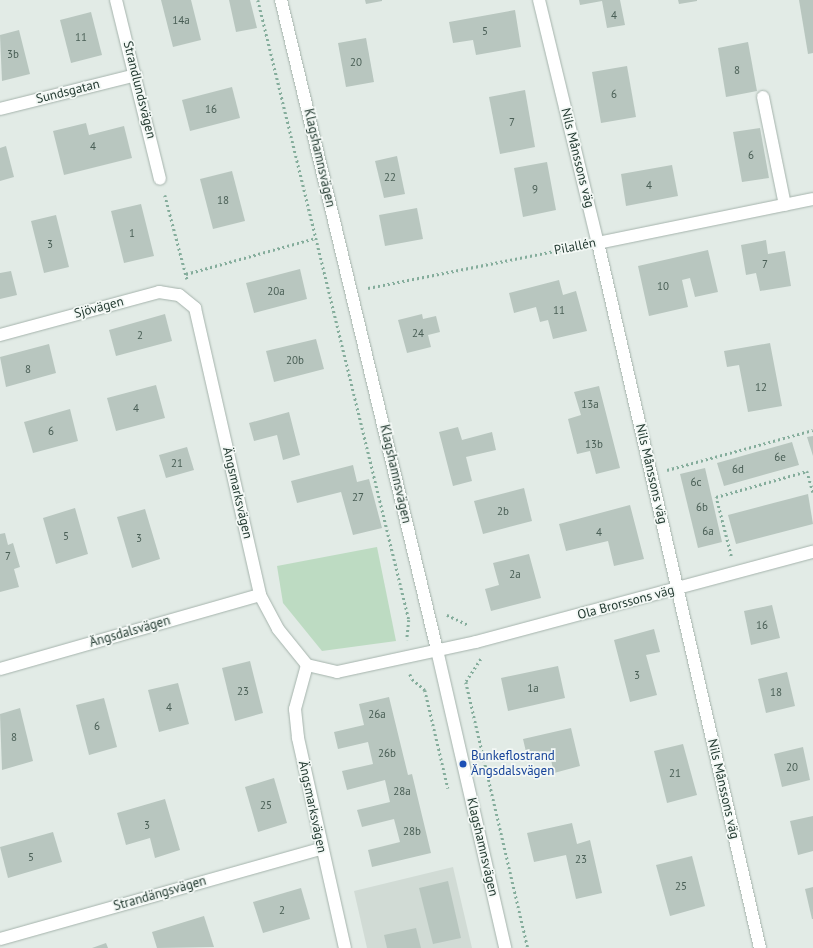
<!DOCTYPE html>
<html>
<head>
<meta charset="utf-8">
<style>
  body { margin:0 }
  #map { position:relative; width:813px; height:948px; overflow:hidden; background:#e2ebe6; font-family:"PT Sans",sans-serif }
  div>[style] { position:absolute }
  [style*='--x'] { left:calc(var(--x)*1px); top:calc(var(--y)*1px); width:calc(var(--w)*1px); rotate:calc(var(--a)*1deg) }
  .built>* { inset:0; background:#d1dbd5 }
  .green>* { inset:0; background:#bddbc2 }
  .building>* { inset:0; background:#b8c6bf }
  .path>* { height:2.5px; margin-top:-1.25px; transform-origin:0; background:repeating-linear-gradient(90deg,#85ad9c 0 2px,transparent 0 5px) }
  .roads { filter:drop-shadow(0 0 1px #a5b3ac) drop-shadow(0 0 1px #a5b3ac) }
  .minor>* { height:12px; margin:-6px; padding:0 6px; transform-origin:6px; border-radius:6px; background:#fff }
  .tertiary>* { height:12px; margin:-6px; padding:0 6px; transform-origin:6px; border-radius:6px; background:#fff }
  .dots>* { width:11px; height:11px; translate:-50% -50%; box-sizing:border-box; border:2px solid #f3f8f5; border-radius:50% }
  span { translate:-50% -50%; white-space:nowrap; text-align:center; line-height:1.15; -webkit-text-stroke:3.5px #f3f8f5; paint-order:stroke }
  .number-label { font-size:11px; color:#495e55 }
  .number-label span { -webkit-text-stroke-width:0 }
  .street-label { font-size:13px; color:#243b32 }
  .transit-label { font-size:13px; color:#164399 }
  .left { translate:0 -50%; text-align:left }
</style>
</head>
<body>
<div id="map">
  <div class="built">
    <i style="clip-path:polygon(453px 867px,472px 948px,367px 948px,354px 891px)"></i>
  </div>
  <div class="green">
    <i style="clip-path:polygon(377px 547px,396px 641px,322px 651px,283px 603px,277px 566px)"></i>
  </div>
  <div class="building">
    <i style="clip-path:polygon(161px 0,191px 0,201px 40px,173px 47px)"></i>
    <i style="clip-path:polygon(229px 0,250px 0,257px 28px,236px 32px)"></i>
    <i style="clip-path:polygon(365px 0,382px 0,382px 1px,366px 4px)"></i>
    <i style="clip-path:polygon(579px 0,620px 0,625px 25px,607px 28px,602px 1px,580px 5px)"></i>
    <i style="clip-path:polygon(678px 0,697px 0,697px 1px,679px 4px)"></i>
    <i style="clip-path:polygon(799px 0,813px 0,813px 53px,808px 54px)"></i>
    <i style="clip-path:polygon(515px 10px,521px 47px,476px 55px,473px 40px,453px 43px,449px 22px)"></i>
    <i style="clip-path:polygon(91px 12px,102px 55px,71px 63px,60px 20px)"></i>
    <i style="clip-path:polygon(19px 30px,30px 74px,2px 81px,0 35px)"></i>
    <i style="clip-path:polygon(366px 38px,374px 82px,346px 87px,338px 43px)"></i>
    <i style="clip-path:polygon(748px 42px,757px 91px,726px 97px,718px 48px)"></i>
    <i style="clip-path:polygon(627px 66px,636px 117px,601px 123px,592px 72px)"></i>
    <i style="clip-path:polygon(232px 87px,240px 118px,190px 131px,182px 100px)"></i>
    <i style="clip-path:polygon(525px 90px,535px 147px,500px 154px,489px 97px)"></i>
    <i style="clip-path:polygon(86px 123px,89px 135px,124px 126px,132px 158px,64px 175px,53px 131px)"></i>
    <i style="clip-path:polygon(760px 128px,769px 178px,742px 182px,733px 132px)"></i>
    <i style="clip-path:polygon(6px 146px,14px 177px,0 181px,0 148px)"></i>
    <i style="clip-path:polygon(397px 156px,405px 194px,384px 198px,375px 161px)"></i>
    <i style="clip-path:polygon(547px 162px,556px 210px,523px 217px,514px 168px)"></i>
    <i style="clip-path:polygon(672px 165px,678px 196px,626px 206px,621px 174px)"></i>
    <i style="clip-path:polygon(232px 171px,245px 221px,213px 229px,200px 179px)"></i>
    <i style="clip-path:polygon(141px 204px,154px 256px,124px 263px,111px 211px)"></i>
    <i style="clip-path:polygon(417px 208px,423px 239px,385px 246px,379px 215px)"></i>
    <i style="clip-path:polygon(56px 215px,69px 267px,44px 273px,31px 221px)"></i>
    <i style="clip-path:polygon(766px 240px,768px 254px,785px 251px,791px 286px,760px 291px,756px 273px,746px 275px,741px 245px)"></i>
    <i style="clip-path:polygon(708px 250px,718px 292px,695px 297px,690px 278px,682px 280px,688px 307px,649px 316px,638px 266px)"></i>
    <i style="clip-path:polygon(300px 269px,307px 299px,254px 313px,246px 283px)"></i>
    <i style="clip-path:polygon(11px 271px,17px 295px,0 299px,0 273px)"></i>
    <i style="clip-path:polygon(559px 280px,563px 295px,576px 291px,587px 331px,553px 339px,548px 320px,540px 322px,536px 307px,514px 313px,509px 293px)"></i>
    <i style="clip-path:polygon(165px 314px,172px 341px,116px 356px,109px 330px)"></i>
    <i style="clip-path:polygon(422px 314px,423px 319px,436px 316px,440px 332px,428px 335px,431px 347px,407px 353px,398px 320px)"></i>
    <i style="clip-path:polygon(316px 339px,324px 369px,274px 382px,266px 351px)"></i>
    <i style="clip-path:polygon(770px 343px,782px 406px,748px 412px,739px 365px,727px 367px,724px 351px)"></i>
    <i style="clip-path:polygon(49px 344px,56px 373px,6px 387px,0 357px)"></i>
    <i style="clip-path:polygon(156px 385px,165px 418px,116px 431px,107px 398px)"></i>
    <i style="clip-path:polygon(599px 386px,620px 468px,596px 474px,590px 451px,577px 454px,568px 419px,581px 415px,574px 392px)"></i>
    <i style="clip-path:polygon(70px 409px,78px 441px,33px 453px,24px 422px)"></i>
    <i style="clip-path:polygon(289px 412px,300px 455px,283px 460px,277px 435px,254px 441px,249px 423px)"></i>
    <i style="clip-path:polygon(458px 427px,462px 440px,492px 432px,496px 450px,466px 457px,472px 481px,453px 486px,439px 432px)"></i>
    <i style="clip-path:polygon(813px 436px,813px 456px,807px 437px)"></i>
    <i style="clip-path:polygon(792px 442px,799px 465px,724px 486px,717px 463px)"></i>
    <i style="clip-path:polygon(187px 447px,194px 470px,166px 478px,159px 455px)"></i>
    <i style="clip-path:polygon(353px 465px,357px 482px,369px 479px,382px 528px,353px 535px,341px 492px,297px 503px,291px 481px)"></i>
    <i style="clip-path:polygon(705px 468px,722px 542px,698px 548px,680px 474px)"></i>
    <i style="clip-path:polygon(524px 488px,532px 521px,483px 534px,474px 501px)"></i>
    <i style="clip-path:polygon(808px 494px,813px 524px,736px 544px,728px 515px)"></i>
    <i style="clip-path:polygon(630px 505px,644px 559px,614px 566px,608px 541px,566px 551px,559px 524px)"></i>
    <i style="clip-path:polygon(75px 508px,88px 554px,56px 564px,43px 518px)"></i>
    <i style="clip-path:polygon(145px 509px,160px 559px,132px 568px,117px 517px)"></i>
    <i style="clip-path:polygon(5px 533px,8px 545px,13px 543px,20px 567px,14px 569px,19px 587px,0 592px,0 534px)"></i>
    <i style="clip-path:polygon(529px 554px,541px 598px,491px 611px,485px 589px,499px 585px,493px 563px)"></i>
    <i style="clip-path:polygon(772px 605px,780px 638px,751px 645px,744px 611px)"></i>
    <i style="clip-path:polygon(654px 629px,660px 652px,646px 655px,657px 695px,630px 702px,614px 640px)"></i>
    <i style="clip-path:polygon(250px 661px,263px 713px,235px 721px,222px 668px)"></i>
    <i style="clip-path:polygon(558px 666px,565px 698px,508px 711px,501px 678px)"></i>
    <i style="clip-path:polygon(787px 672px,795px 706px,766px 713px,758px 679px)"></i>
    <i style="clip-path:polygon(178px 683px,189px 724px,159px 732px,148px 690px)"></i>
    <i style="clip-path:polygon(389px 697px,408px 775px,412px 774px,431px 853px,372px 867px,368px 850px,400px 842px,394px 819px,362px 827px,357px 810px,390px 802px,385px 780px,347px 790px,342px 771px,373px 764px,368px 742px,338px 749px,334px 732px,364px 725px,359px 704px)"></i>
    <i style="clip-path:polygon(104px 698px,117px 747px,89px 755px,76px 705px)"></i>
    <i style="clip-path:polygon(20px 708px,33px 761px,2px 770px,0 714px)"></i>
    <i style="clip-path:polygon(571px 728px,580px 766px,554px 773px,549px 751px,527px 756px,523px 739px)"></i>
    <i style="clip-path:polygon(683px 744px,697px 795px,667px 803px,654px 751px)"></i>
    <i style="clip-path:polygon(803px 747px,810px 780px,782px 787px,774px 754px)"></i>
    <i style="clip-path:polygon(274px 778px,287px 823px,258px 832px,245px 787px)"></i>
    <i style="clip-path:polygon(165px 799px,180px 850px,155px 858px,150px 838px,126px 845px,117px 813px)"></i>
    <i style="clip-path:polygon(813px 816px,813px 851px,798px 855px,790px 821px)"></i>
    <i style="clip-path:polygon(572px 823px,577px 844px,590px 840px,602px 893px,576px 899px,566px 855px,534px 862px,527px 833px)"></i>
    <i style="clip-path:polygon(53px 832px,62px 862px,8px 878px,0 847px)"></i>
    <i style="clip-path:polygon(692px 856px,705px 906px,670px 916px,656px 865px)"></i>
    <i style="clip-path:polygon(448px 881px,461px 938px,433px 944px,419px 888px)"></i>
    <i style="clip-path:polygon(813px 887px,813px 919px,812px 919px,805px 889px)"></i>
    <i style="clip-path:polygon(301px 888px,310px 919px,263px 933px,253px 902px)"></i>
    <i style="clip-path:polygon(204px 916px,214px 947px,157px 948px,152px 932px)"></i>
    <i style="clip-path:polygon(416px 928px,421px 948px,387px 948px,384px 935px)"></i>
    <i style="clip-path:polygon(106px 943px,108px 948px,92px 948px)"></i>
  </div>
  <div class="path">
    <i style="--x:258;--y:0;--w:638;--a:76.31"></i>
    <i style="--x:409;--y:620;--w:20;--a:96"></i>
    <i style="--x:165;--y:195;--w:87;--a:75.3"></i>
    <i style="--x:186;--y:274;--w:135;--a:-15.5"></i>
    <i style="--x:368;--y:288;--w:217;--a:-11.2"></i>
    <i style="--x:667;--y:470;--w:151;--a:-15.3"></i>
    <i style="--x:731;--y:556;--w:61;--a:-104.3"></i>
    <i style="--x:716;--y:497;--w:95;--a:-15.9"></i>
    <i style="--x:807;--y:471;--w:22;--a:74"></i>
    <i style="--x:447;--y:615;--w:23;--a:25"></i>
    <i style="--x:481;--y:659;--w:27;--a:123"></i>
    <i style="--x:466;--y:682;--w:273;--a:76.9"></i>
    <i style="--x:410;--y:674;--w:5;--a:68"></i>
    <i style="--x:412;--y:679;--w:17;--a:40"></i>
    <i style="--x:425;--y:690;--w:101;--a:76.8"></i>
  </div>
  <div class="roads">
    <div class="minor">
      <i style="--x:116;--y:0;--w:184;--a:76.2"></i>
      <i style="--x:539;--y:0;--w:250;--a:76.4"></i>
      <i style="--x:598;--y:243;--w:723;--a:77.06"></i>
      <i style="--x:763;--y:97;--w:110;--a:78.5"></i>
      <i style="--x:0;--y:109;--w:140;--a:-14"></i>
      <i style="--x:598;--y:243;--w:219;--a:-11.6"></i>
      <i style="--x:0;--y:335;--w:165;--a:-15.1"></i>
      <i style="--x:159;--y:292;--w:20;--a:9"></i>
      <i style="--x:179;--y:295;--w:21;--a:39"></i>
      <i style="--x:195;--y:308;--w:294;--a:77.2"></i>
      <i style="--x:260;--y:595;--w:38;--a:62"></i>
      <i style="--x:278;--y:629;--w:46;--a:51.1"></i>
      <i style="--x:307;--y:665;--w:31;--a:13"></i>
      <i style="--x:337;--y:672;--w:142;--a:-12.2"></i>
      <i style="--x:476;--y:642;--w:349;--a:-15"></i>
      <i style="--x:307;--y:665;--w:46;--a:105.3"></i>
      <i style="--x:295;--y:709;--w:29;--a:84"></i>
      <i style="--x:298;--y:738;--w:215;--a:77.4"></i>
      <i style="--x:0;--y:669;--w:270;--a:-15.9"></i>
      <i style="--x:0;--y:939;--w:333;--a:-15.7"></i>
    </div>
    <div class="tertiary">
      <i style="--x:281;--y:0;--w:668;--a:76.5"></i>
      <i style="--x:437;--y:650;--w:306;--a:77.1"></i>
    </div>
  </div>
  <div class="dots">
    <i style="left:463px;top:764px;background:#1a4fb4"></i>
  </div>
  <div class="number-label">
    <span style="left:614px;top:15px">4</span>
    <span style="left:181px;top:20px">14a</span>
    <span style="left:485px;top:31px">5</span>
    <span style="left:81px;top:37px">11</span>
    <span style="left:13px;top:54px">3b</span>
    <span style="left:356px;top:62px">20</span>
    <span style="left:737px;top:70px">8</span>
    <span style="left:614px;top:94px">6</span>
    <span style="left:211px;top:109px">16</span>
    <span style="left:512px;top:122px">7</span>
    <span style="left:93px;top:146px">4</span>
    <span style="left:751px;top:155px">6</span>
    <span style="left:390px;top:177px">22</span>
    <span style="left:649px;top:185px">4</span>
    <span style="left:535px;top:189px">9</span>
    <span style="left:223px;top:200px">18</span>
    <span style="left:132px;top:233px">1</span>
    <span style="left:50px;top:244px">3</span>
    <span style="left:765px;top:264px">7</span>
    <span style="left:663px;top:286px">10</span>
    <span style="left:276px;top:291px">20a</span>
    <span style="left:559px;top:310px">11</span>
    <span style="left:418px;top:333px">24</span>
    <span style="left:140px;top:335px">2</span>
    <span style="left:295px;top:360px">20b</span>
    <span style="left:28px;top:369px">8</span>
    <span style="left:761px;top:387px">12</span>
    <span style="left:590px;top:404px">13a</span>
    <span style="left:136px;top:408px">4</span>
    <span style="left:51px;top:431px">6</span>
    <span style="left:594px;top:444px">13b</span>
    <span style="left:780px;top:457px">6e</span>
    <span style="left:177px;top:463px">21</span>
    <span style="left:738px;top:469px">6d</span>
    <span style="left:696px;top:482px">6c</span>
    <span style="left:358px;top:497px">27</span>
    <span style="left:702px;top:507px">6b</span>
    <span style="left:503px;top:511px">2b</span>
    <span style="left:708px;top:531px">6a</span>
    <span style="left:599px;top:532px">4</span>
    <span style="left:66px;top:536px">5</span>
    <span style="left:139px;top:538px">3</span>
    <span style="left:8px;top:556px">7</span>
    <span style="left:515px;top:574px">2a</span>
    <span style="left:762px;top:625px">16</span>
    <span style="left:637px;top:675px">3</span>
    <span style="left:533px;top:688px">1a</span>
    <span style="left:243px;top:691px">23</span>
    <span style="left:776px;top:692px">18</span>
    <span style="left:169px;top:707px">4</span>
    <span style="left:377px;top:714px">26a</span>
    <span style="left:97px;top:726px">6</span>
    <span style="left:14px;top:737px">8</span>
    <span style="left:387px;top:753px">26b</span>
    <span style="left:792px;top:767px">20</span>
    <span style="left:675px;top:773px">21</span>
    <span style="left:402px;top:791px">28a</span>
    <span style="left:266px;top:805px">25</span>
    <span style="left:147px;top:825px">3</span>
    <span style="left:412px;top:831px">28b</span>
    <span style="left:31px;top:857px">5</span>
    <span style="left:581px;top:859px">23</span>
    <span style="left:681px;top:886px">25</span>
    <span style="left:282px;top:910px">2</span>
  </div>
  <div class="street-label">
    <span style="left:139px;top:90px;rotate:76deg">Strandlundsvägen</span>
    <span style="left:68px;top:92px;rotate:-14deg">Sundsgatan</span>
    <span style="left:319px;top:158px;rotate:77deg">Klagshamnsvägen</span>
    <span style="left:577px;top:158px;rotate:76deg">Nils Månssons väg</span>
    <span style="left:575px;top:247px;rotate:-11deg">Pilallén</span>
    <span style="left:99px;top:308px;rotate:-15deg">Sjövägen</span>
    <span style="left:395px;top:474px;rotate:77deg">Klagshamnsvägen</span>
    <span style="left:651px;top:474px;rotate:77deg">Nils Månssons väg</span>
    <span style="left:237px;top:493px;rotate:77deg">Ängsmarksvägen</span>
    <span style="left:626px;top:603px;rotate:-15deg">Ola Brorssons väg</span>
    <span style="left:130px;top:632px;rotate:-16deg">Ängsdalsvägen</span>
    <span style="left:723px;top:789px;rotate:77deg">Nils Månssons väg</span>
    <span style="left:312px;top:807px;rotate:78deg">Ängsmarksvägen</span>
    <span style="left:482px;top:847px;rotate:77deg">Klagshamnsvägen</span>
    <span style="left:160px;top:894px;rotate:-16deg">Strandängsvägen</span>
  </div>
  <div class="transit-label">
    <span class="left" style="left:471px;top:764px">Bunkeflostrand<br>Ängsdalsvägen</span>
  </div>
</div>
</body>
</html>
